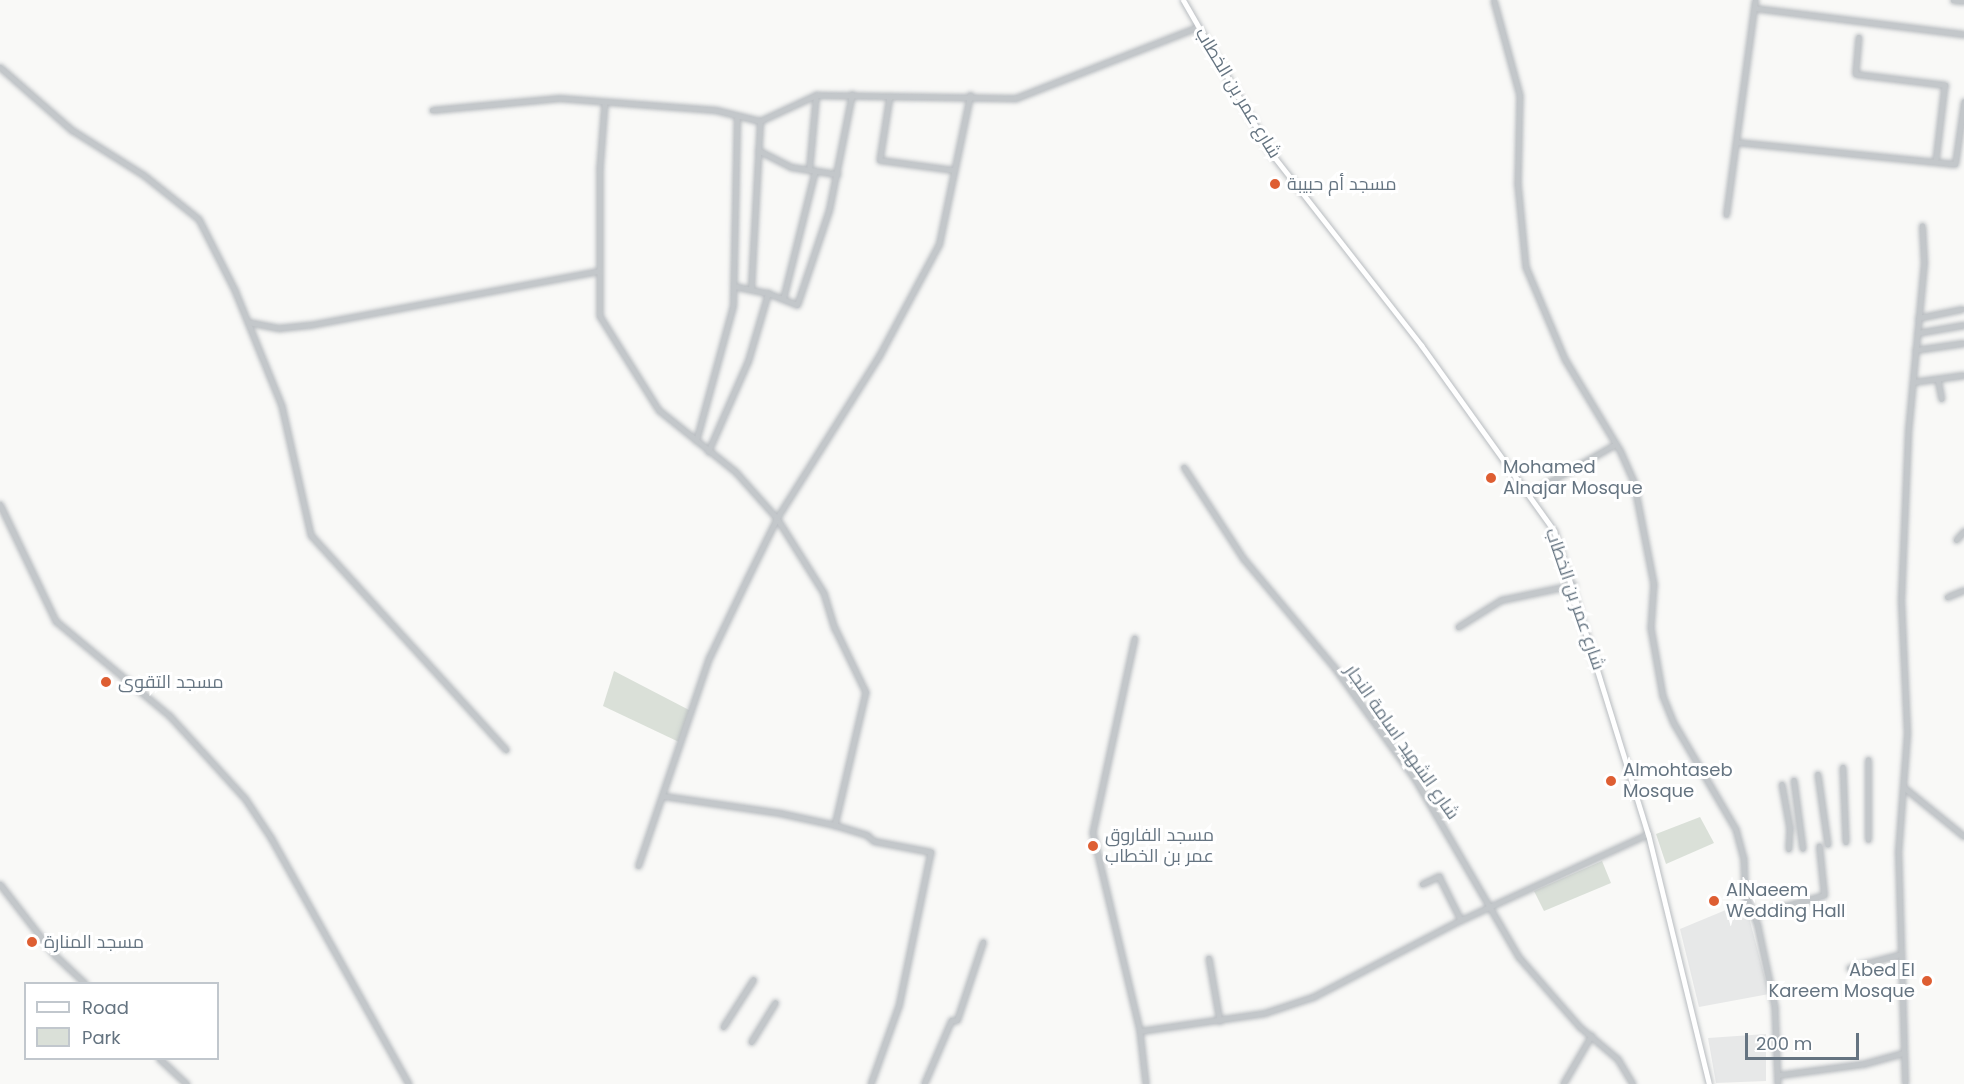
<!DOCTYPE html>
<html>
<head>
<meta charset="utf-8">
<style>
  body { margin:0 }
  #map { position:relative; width:1964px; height:1084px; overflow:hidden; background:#f9f9f7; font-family:Poppins,Cairo,sans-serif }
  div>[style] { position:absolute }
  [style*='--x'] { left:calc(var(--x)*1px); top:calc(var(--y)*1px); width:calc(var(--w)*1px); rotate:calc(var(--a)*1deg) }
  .built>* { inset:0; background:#e7e8e8 }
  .green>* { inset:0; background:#dae0d8 }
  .roads { filter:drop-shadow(0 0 2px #b8bcc0) drop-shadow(0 0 2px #b8bcc0) }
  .minor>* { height:4.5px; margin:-2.25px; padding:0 2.25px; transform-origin:2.25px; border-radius:2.25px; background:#c3c7ca }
  .major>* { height:5px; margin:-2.5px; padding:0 2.5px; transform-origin:2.5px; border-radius:2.5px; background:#fff }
  .dots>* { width:16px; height:16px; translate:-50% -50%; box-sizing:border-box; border:3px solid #fff; border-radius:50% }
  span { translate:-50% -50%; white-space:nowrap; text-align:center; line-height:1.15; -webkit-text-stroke:6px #fff; paint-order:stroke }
  .street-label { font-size:18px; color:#657481 }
  .poi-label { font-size:18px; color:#657481 }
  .left { translate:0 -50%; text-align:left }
  .right { translate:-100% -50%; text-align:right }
  .legend { position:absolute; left:24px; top:982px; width:195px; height:78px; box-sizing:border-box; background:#fff; border:2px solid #c1c7cd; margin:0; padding:8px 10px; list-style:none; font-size:18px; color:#657481 }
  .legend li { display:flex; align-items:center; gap:12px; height:30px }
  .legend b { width:30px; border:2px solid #c1c7cd }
  .scale { position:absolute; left:1745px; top:1033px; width:114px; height:27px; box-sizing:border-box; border:3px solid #657481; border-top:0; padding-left:8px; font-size:18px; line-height:21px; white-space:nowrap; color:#657481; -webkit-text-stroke:4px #fff; paint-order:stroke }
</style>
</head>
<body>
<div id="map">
  <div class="built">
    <i style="clip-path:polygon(1745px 902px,1769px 994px,1699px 1007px,1680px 929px)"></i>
    <i style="clip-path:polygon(1766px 1034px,1766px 1081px,1716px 1083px,1708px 1038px)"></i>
  </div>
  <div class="green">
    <i style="clip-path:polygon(614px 671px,691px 711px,679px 742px,603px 706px)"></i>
    <i style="clip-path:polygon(1700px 817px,1714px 843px,1666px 864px,1656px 834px)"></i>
    <i style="clip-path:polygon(1602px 861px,1611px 883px,1544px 911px,1534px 891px)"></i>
  </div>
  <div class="roads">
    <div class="minor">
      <i style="--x:1494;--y:0;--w:98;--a:74.7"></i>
      <i style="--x:1520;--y:95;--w:89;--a:91.3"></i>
      <i style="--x:1518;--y:184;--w:83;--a:84.5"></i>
      <i style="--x:1526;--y:267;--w:100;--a:67"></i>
      <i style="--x:1565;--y:359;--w:106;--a:58.9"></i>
      <i style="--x:1620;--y:450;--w:35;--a:66"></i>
      <i style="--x:1634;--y:482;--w:104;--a:78.9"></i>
      <i style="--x:1654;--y:584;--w:44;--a:93.9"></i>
      <i style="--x:1651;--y:628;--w:69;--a:80"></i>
      <i style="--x:1663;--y:696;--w:29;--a:68"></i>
      <i style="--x:1674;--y:723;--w:123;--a:59.7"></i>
      <i style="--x:1736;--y:829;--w:30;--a:75"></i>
      <i style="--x:1744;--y:858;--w:35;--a:88"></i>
      <i style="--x:1745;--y:893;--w:35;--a:68"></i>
      <i style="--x:1758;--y:926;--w:83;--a:78.1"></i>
      <i style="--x:1775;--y:1007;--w:77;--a:87.8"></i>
      <i style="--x:1953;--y:0;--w:11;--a:5"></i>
      <i style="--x:1754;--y:8;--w:212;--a:7.1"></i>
      <i style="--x:1859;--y:37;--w:37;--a:95"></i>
      <i style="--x:1856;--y:74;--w:90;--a:7"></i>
      <i style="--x:1945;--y:85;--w:76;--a:96.8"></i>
      <i style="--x:0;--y:67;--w:96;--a:41.2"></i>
      <i style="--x:72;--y:130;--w:85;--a:32"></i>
      <i style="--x:144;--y:175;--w:70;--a:38.7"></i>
      <i style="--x:199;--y:219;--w:80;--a:63.1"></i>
      <i style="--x:235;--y:290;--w:125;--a:67.9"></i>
      <i style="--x:282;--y:406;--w:132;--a:77.3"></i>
      <i style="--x:311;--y:535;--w:290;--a:47.7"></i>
      <i style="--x:890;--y:96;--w:65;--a:98.9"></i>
      <i style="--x:880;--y:160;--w:75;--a:7.7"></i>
      <i style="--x:605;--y:103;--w:65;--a:94.4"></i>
      <i style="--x:600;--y:168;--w:148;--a:90"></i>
      <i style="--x:600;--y:316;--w:111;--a:57.9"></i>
      <i style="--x:659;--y:410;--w:99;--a:38.8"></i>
      <i style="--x:736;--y:472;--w:62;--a:48.3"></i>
      <i style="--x:777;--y:518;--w:89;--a:57.9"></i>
      <i style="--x:824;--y:593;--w:37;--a:73"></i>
      <i style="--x:835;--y:628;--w:71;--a:64.2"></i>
      <i style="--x:866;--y:692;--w:137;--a:103.1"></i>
      <i style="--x:432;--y:110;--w:128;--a:-5.4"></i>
      <i style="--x:559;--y:98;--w:157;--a:4.4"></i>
      <i style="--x:716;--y:110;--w:45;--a:14"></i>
      <i style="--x:760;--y:121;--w:62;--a:-24.9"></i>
      <i style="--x:816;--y:95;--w:200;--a:0.9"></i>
      <i style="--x:1016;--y:98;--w:195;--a:-21.3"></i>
      <i style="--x:1736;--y:142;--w:220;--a:5.7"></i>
      <i style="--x:1955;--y:164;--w:63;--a:-81.7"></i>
      <i style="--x:758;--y:150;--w:37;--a:27"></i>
      <i style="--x:791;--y:167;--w:47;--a:8.7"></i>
      <i style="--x:809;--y:170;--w:75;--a:-84.7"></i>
      <i style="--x:1726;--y:215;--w:217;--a:-82.3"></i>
      <i style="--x:734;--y:286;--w:35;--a:12"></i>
      <i style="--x:768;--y:293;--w:31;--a:22"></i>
      <i style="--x:797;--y:305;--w:100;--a:-71.4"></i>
      <i style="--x:829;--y:210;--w:118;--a:-78.8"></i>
      <i style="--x:751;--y:288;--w:167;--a:-86.9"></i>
      <i style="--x:783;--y:299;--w:132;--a:-76"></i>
      <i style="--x:1918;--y:318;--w:45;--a:-11.6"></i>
      <i style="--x:248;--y:322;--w:32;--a:11"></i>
      <i style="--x:279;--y:328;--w:31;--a:-6"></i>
      <i style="--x:310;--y:325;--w:293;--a:-10.6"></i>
      <i style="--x:1917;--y:333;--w:48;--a:-9.7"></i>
      <i style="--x:1915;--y:350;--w:49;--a:-8.1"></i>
      <i style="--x:1938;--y:379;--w:20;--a:79"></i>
      <i style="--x:1913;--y:382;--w:51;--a:-7.8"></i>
      <i style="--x:696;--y:441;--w:140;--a:-74.7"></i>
      <i style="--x:733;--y:306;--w:188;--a:-88.8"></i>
      <i style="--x:708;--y:452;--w:99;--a:-66.3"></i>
      <i style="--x:748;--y:361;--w:71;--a:-73.6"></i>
      <i style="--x:1184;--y:467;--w:110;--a:56.9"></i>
      <i style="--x:1244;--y:559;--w:142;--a:50.1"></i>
      <i style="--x:1335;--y:668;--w:138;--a:54.1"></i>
      <i style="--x:1416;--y:780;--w:205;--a:59.8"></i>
      <i style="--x:1519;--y:957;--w:93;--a:48.9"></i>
      <i style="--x:1580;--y:1027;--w:50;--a:40.1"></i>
      <i style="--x:1618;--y:1059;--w:29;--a:59"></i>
      <i style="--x:1530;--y:493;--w:97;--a:-29.7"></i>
      <i style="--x:0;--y:504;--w:130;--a:64.4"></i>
      <i style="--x:56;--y:621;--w:148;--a:39.8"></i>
      <i style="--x:170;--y:716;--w:111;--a:47.6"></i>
      <i style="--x:245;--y:798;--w:49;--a:56.6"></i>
      <i style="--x:272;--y:839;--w:281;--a:60.8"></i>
      <i style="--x:1956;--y:540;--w:12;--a:-48"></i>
      <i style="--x:1947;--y:597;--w:18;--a:-22"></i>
      <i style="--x:1458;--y:627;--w:51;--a:-32.1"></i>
      <i style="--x:1501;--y:600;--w:74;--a:-11.8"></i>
      <i style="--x:1135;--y:638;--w:199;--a:102.2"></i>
      <i style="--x:1093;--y:833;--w:204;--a:76.6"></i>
      <i style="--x:1140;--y:1031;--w:53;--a:83.5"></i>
      <i style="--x:1843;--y:767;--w:75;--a:87.7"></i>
      <i style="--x:1818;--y:774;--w:71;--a:81.9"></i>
      <i style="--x:1794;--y:780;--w:69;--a:82.5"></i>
      <i style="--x:1782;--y:784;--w:45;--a:79.7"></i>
      <i style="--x:1790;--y:828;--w:21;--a:93"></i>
      <i style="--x:1905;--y:788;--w:76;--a:39.1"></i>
      <i style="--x:664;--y:796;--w:117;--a:8.3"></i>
      <i style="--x:780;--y:813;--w:56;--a:12.3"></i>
      <i style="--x:835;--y:825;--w:34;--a:17"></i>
      <i style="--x:867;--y:835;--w:9;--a:41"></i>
      <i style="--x:874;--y:841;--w:58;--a:10.9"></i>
      <i style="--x:931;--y:852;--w:157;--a:101.7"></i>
      <i style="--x:899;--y:1006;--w:83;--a:109.7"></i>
      <i style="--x:1868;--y:840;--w:80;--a:-90"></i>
      <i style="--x:638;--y:866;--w:220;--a:-71.2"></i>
      <i style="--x:709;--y:658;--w:88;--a:-64.3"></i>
      <i style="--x:747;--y:579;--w:68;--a:-63.8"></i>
      <i style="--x:777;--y:518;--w:191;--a:-57.8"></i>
      <i style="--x:879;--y:356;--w:127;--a:-61.8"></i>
      <i style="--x:939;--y:244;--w:152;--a:-78.2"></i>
      <i style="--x:0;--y:884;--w:90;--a:52.2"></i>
      <i style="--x:55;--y:955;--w:42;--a:43.1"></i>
      <i style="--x:1422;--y:884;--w:19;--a:-25"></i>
      <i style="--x:1439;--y:876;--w:49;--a:63.4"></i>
      <i style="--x:1754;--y:915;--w:73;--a:-15.9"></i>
      <i style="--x:1824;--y:895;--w:49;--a:-95.8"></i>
      <i style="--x:1209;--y:958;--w:64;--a:80.1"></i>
      <i style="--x:1849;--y:968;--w:54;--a:-15.1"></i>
      <i style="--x:723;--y:1027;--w:56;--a:-57.4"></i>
      <i style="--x:1140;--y:1031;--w:126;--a:-8.2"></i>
      <i style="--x:1265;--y:1013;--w:51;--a:-18.4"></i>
      <i style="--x:1313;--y:997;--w:167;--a:-27.5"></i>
      <i style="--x:1461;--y:920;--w:206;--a:-24.7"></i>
      <i style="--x:751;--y:1042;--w:46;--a:-58.4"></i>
      <i style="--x:159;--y:1058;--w:38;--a:43"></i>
      <i style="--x:1779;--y:1075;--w:85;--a:-7.5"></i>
      <i style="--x:1863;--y:1064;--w:41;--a:-15.4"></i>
      <i style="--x:924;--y:1084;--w:69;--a:-66.8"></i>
      <i style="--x:951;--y:1021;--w:6;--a:-9"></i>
      <i style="--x:957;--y:1020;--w:82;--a:-71.6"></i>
      <i style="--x:1563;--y:1084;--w:56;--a:-59.7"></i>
      <i style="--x:1905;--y:1084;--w:231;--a:-91.7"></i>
      <i style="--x:1898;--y:853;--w:120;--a:-85.7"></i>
      <i style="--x:1907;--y:733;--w:133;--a:-92.6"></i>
      <i style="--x:1901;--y:600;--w:168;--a:-87.6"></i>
      <i style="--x:1908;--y:432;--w:169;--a:-84.6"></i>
      <i style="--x:1924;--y:264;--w:38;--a:-93"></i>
    </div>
    <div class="major">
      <i style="--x:1183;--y:0;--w:177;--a:60.1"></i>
      <i style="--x:1271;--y:153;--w:244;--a:52"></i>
      <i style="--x:1421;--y:345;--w:229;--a:54.4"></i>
      <i style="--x:1554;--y:531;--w:317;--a:72.8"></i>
      <i style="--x:1648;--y:834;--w:257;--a:76.3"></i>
    </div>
  </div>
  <div class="dots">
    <i style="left:1275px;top:184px;background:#de5e32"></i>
    <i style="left:1491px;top:478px;background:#de5e32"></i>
    <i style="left:106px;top:682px;background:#de5e32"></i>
    <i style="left:1611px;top:781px;background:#de5e32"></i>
    <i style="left:1093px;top:846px;background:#de5e32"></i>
    <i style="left:1714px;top:901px;background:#de5e32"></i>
    <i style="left:32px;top:942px;background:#de5e32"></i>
    <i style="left:1927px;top:981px;background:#de5e32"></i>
  </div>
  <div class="street-label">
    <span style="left:1238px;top:93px;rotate:59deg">شارع عمر بن الخطاب</span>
    <span style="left:1575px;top:599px;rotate:71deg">شارع عمر بن الخطاب</span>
    <span style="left:1402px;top:742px;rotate:55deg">شارع الشهيد اسامة النجار</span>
  </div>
  <div class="poi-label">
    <span class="left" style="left:1287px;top:184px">مسجد أم حبيبة</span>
    <span class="left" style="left:1503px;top:478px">Mohamed<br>Alnajar Mosque</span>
    <span class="left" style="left:118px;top:682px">مسجد التقوى</span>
    <span class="left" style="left:1623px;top:781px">Almohtaseb<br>Mosque</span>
    <span class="left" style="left:1105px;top:846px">مسجد الفاروق<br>عمر بن الخطاب</span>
    <span class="left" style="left:1726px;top:901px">AlNaeem<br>Wedding Hall</span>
    <span class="left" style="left:44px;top:942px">مسجد المنارة</span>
    <span class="right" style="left:1915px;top:981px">Abed El<br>Kareem Mosque</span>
  </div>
  <ul class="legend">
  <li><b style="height:8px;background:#fff"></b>Road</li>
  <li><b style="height:16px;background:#dae0d8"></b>Park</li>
  </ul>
  <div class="scale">200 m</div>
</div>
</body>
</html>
